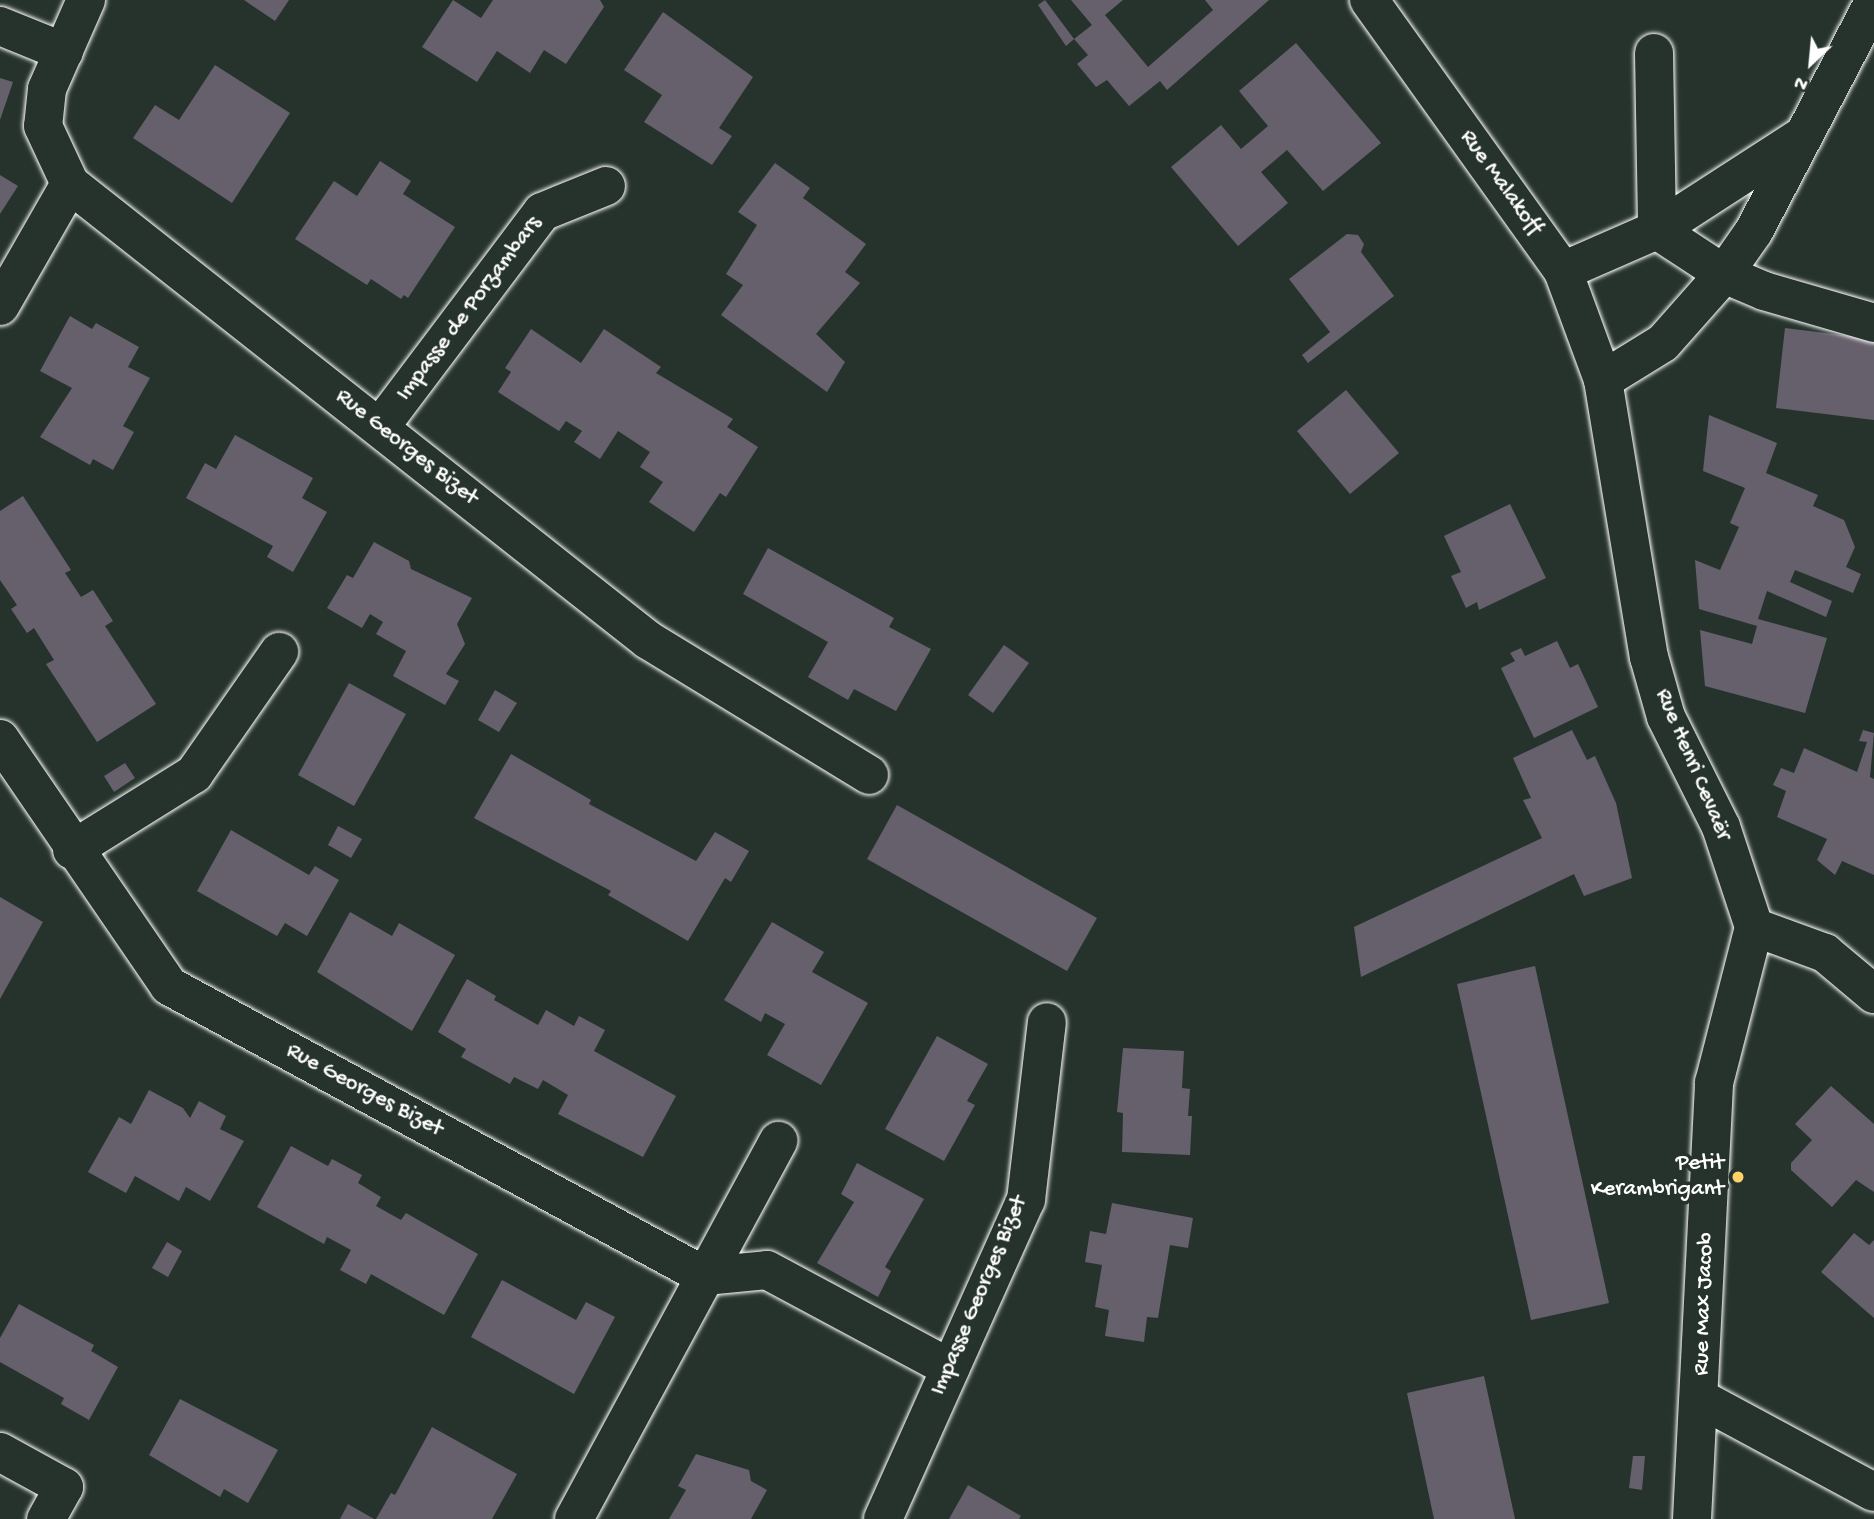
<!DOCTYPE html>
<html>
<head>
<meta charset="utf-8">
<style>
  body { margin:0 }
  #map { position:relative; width:1874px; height:1519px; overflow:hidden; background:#26332d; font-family:"Gochi Hand",sans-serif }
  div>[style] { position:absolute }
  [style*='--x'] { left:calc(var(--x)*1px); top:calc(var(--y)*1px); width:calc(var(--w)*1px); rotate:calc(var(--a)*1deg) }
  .building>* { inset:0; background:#65606b }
  .roads { filter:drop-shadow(0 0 2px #fff) drop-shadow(0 0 2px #fff) }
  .minor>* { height:38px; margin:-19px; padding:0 19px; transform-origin:19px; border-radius:19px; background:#26332d }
  .dots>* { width:19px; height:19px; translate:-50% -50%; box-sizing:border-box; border:4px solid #26332d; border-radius:50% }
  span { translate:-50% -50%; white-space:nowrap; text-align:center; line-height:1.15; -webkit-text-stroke:7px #26332d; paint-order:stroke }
  .street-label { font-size:23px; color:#fff }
  .poi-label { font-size:23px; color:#fff }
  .right { translate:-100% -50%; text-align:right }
  .north { position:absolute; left:1776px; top:28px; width:70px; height:70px; -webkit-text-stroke:5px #26332d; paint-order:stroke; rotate:206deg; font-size:19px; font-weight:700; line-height:28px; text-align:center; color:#fff }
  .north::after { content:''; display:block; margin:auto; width:24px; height:32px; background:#fff; clip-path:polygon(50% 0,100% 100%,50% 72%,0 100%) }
</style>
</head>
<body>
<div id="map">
  <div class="building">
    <i style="clip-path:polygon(244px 0,289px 0,275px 21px)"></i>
    <i style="clip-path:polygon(453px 0,481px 18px,493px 0,600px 0,604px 7px,566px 64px,544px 50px,530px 73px,497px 51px,477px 82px,422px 47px)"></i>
    <i style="clip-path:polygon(1045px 0,1074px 39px,1066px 46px,1038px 5px)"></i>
    <i style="clip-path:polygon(1071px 0,1123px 0,1105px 15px,1148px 67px,1213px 10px,1205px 0,1269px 0,1167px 90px,1160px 81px,1129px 106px,1107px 80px,1096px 87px,1077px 64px,1088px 55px,1074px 39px,1092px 25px)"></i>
    <i style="clip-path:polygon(663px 12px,753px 77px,719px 128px,732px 136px,712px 165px,644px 122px,662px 95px,624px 70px)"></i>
    <i style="clip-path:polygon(1296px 43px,1381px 143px,1323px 191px,1287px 150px,1261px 172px,1288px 203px,1238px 246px,1171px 167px,1221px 125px,1241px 149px,1268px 126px,1239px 91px)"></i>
    <i style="clip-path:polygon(215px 65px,290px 113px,232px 203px,133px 138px,155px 105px,179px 120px)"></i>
    <i style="clip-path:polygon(0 78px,13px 82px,0 120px)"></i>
    <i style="clip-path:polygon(380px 161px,411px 181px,403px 194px,455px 227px,408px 298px,404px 295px,401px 299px,371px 279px,367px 285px,295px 239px,334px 181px,357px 196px)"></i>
    <i style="clip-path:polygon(775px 163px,810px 188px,803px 198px,866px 244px,845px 272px,860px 283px,816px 334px,845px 362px,827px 392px,721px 315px,743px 285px,726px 274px,757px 225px,738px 212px)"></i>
    <i style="clip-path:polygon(0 175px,18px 186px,0 214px)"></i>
    <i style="clip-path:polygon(1347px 234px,1358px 235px,1364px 244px,1361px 252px,1394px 296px,1308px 363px,1302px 355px,1330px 332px,1289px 279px)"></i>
    <i style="clip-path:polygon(70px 316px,92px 329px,96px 323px,139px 347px,128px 367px,150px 378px,123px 426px,134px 432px,113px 470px,93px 459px,90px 465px,40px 437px,72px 388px,40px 371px)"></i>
    <i style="clip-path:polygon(1785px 328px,1874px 339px,1874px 420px,1776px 408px)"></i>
    <i style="clip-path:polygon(531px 329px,581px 363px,604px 329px,661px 367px,656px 373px,733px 419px,727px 427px,758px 447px,726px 497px,720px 493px,694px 532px,649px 502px,663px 482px,640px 467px,650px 452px,618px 431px,600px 459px,574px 442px,582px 431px,566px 421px,559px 431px,498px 392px,511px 372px,505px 368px)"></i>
    <i style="clip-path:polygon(1346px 390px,1399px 453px,1350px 494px,1297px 431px)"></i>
    <i style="clip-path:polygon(1709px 415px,1777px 443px,1766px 473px,1818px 495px,1813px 506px,1844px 520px,1855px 547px,1846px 567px,1861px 574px,1853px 593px,1795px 570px,1790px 582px,1832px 601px,1826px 617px,1767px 591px,1758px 619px,1827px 638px,1805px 713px,1705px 686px,1700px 630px,1752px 644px,1757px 626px,1699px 609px,1695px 560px,1720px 570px,1739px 527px,1730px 523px,1745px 488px,1703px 471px)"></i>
    <i style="clip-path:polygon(235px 435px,313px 478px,302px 498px,327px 512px,293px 572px,267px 557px,273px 546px,186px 498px,205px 463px,216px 469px)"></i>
    <i style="clip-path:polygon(23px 496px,71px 570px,65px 573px,81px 597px,93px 590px,113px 621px,105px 626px,156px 704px,97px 742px,46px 664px,54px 660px,34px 628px,27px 633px,11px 609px,17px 605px,0 580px,0 511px)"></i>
    <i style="clip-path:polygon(1510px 504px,1546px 578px,1479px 610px,1477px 602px,1466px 608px,1451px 576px,1461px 572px,1444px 536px)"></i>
    <i style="clip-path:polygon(374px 542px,409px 561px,411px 569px,472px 598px,457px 624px,465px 644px,446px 674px,459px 681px,445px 705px,393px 676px,406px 651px,376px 634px,383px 622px,370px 614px,362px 628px,327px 608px,347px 575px,353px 578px)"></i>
    <i style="clip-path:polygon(768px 548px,894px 618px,889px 627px,931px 649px,896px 711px,854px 689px,848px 700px,808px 677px,828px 642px,743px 594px)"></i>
    <i style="clip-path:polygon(1557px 641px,1570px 668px,1578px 664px,1598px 707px,1534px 738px,1501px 668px,1515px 661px,1510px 653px,1521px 648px,1525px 656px)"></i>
    <i style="clip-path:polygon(1004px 645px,1029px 663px,993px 713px,968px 695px)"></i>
    <i style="clip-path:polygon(349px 683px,406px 714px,354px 806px,298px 775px)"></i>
    <i style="clip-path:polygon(495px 690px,517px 703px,499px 732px,478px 720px)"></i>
    <i style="clip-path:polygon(1572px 730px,1587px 760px,1595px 756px,1616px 803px,1632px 878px,1584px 896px,1574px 874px,1361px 977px,1354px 927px,1542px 838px,1523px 800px,1531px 798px,1513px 758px)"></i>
    <i style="clip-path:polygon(1863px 730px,1874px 733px,1870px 777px,1874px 779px,1874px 875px,1842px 861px,1835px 875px,1817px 860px,1827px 839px,1777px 817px,1786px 791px,1773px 785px,1781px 768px,1794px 773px,1804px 748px,1857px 772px,1867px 742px,1859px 741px)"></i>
    <i style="clip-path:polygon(511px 754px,591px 800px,589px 804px,696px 861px,715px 832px,749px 851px,731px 882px,725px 878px,688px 941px,608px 895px,611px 891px,474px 818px)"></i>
    <i style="clip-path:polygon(125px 763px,135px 778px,114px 792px,104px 776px)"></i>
    <i style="clip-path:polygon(897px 805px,1097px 918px,1067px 971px,867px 859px)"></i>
    <i style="clip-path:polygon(338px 826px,362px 839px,351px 858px,328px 845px)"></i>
    <i style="clip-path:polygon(231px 830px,309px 875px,315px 866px,339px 880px,307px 936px,285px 923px,277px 936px,197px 891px)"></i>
    <i style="clip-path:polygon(0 897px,43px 922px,0 999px)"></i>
    <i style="clip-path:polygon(350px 912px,392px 936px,399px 923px,455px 955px,412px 1031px,317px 972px)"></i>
    <i style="clip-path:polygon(772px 922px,824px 952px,812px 972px,868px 1003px,821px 1085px,767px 1055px,785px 1024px,765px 1013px,761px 1022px,724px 1000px)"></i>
    <i style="clip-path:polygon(1535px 966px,1609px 1303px,1531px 1320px,1457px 984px)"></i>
    <i style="clip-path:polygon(467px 979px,496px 996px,494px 1000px,538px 1025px,546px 1010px,574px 1026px,579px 1016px,605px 1030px,594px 1051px,676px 1096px,643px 1157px,558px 1114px,568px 1095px,543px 1080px,538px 1089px,514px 1077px,510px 1084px,461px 1057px,466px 1049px,438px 1032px)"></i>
    <i style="clip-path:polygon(937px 1036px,988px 1064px,967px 1101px,975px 1105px,944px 1161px,885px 1129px)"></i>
    <i style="clip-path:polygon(1123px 1048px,1184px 1051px,1182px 1088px,1190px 1089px,1188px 1116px,1192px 1116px,1190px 1155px,1122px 1152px,1123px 1113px,1117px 1112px)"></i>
    <i style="clip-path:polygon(1831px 1086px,1874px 1124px,1874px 1192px,1856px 1180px,1832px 1207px,1791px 1170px,1791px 1163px,1812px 1140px,1795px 1124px)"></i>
    <i style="clip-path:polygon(149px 1090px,183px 1108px,190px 1118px,199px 1101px,226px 1116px,220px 1129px,244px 1141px,210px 1201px,186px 1187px,179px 1201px,135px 1176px,126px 1193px,88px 1172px,119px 1117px,131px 1124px)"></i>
    <i style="clip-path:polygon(291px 1146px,328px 1166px,332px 1159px,362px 1175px,358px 1183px,381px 1197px,376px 1206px,401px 1220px,406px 1213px,478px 1254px,444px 1315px,371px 1274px,366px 1284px,340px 1270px,351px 1250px,327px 1237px,324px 1244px,257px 1207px)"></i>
    <i style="clip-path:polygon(857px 1163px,924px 1199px,885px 1267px,891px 1271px,878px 1297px,817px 1263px,854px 1202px,841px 1194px)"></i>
    <i style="clip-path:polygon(1112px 1203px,1193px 1218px,1188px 1248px,1170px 1245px,1158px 1318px,1147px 1317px,1144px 1342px,1105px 1336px,1109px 1310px,1095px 1307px,1102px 1265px,1085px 1262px,1090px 1231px,1106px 1234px)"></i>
    <i style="clip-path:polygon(1854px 1233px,1869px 1245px,1874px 1240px,1874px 1318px,1821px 1272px)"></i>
    <i style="clip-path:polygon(167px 1242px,182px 1251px,168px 1277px,152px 1268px)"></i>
    <i style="clip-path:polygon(502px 1280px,576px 1320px,586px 1302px,615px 1317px,574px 1394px,471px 1337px)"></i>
    <i style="clip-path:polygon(19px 1304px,94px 1345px,91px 1351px,118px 1367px,89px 1420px,61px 1404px,64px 1398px,0 1362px,0 1338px)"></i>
    <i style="clip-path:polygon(1484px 1376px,1515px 1519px,1434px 1519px,1407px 1393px)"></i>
    <i style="clip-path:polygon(180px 1399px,278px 1450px,248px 1503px,224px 1489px,220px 1497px,149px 1455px)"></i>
    <i style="clip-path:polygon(432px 1427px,517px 1474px,492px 1519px,376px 1519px,391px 1493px,395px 1495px)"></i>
    <i style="clip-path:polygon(696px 1454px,749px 1470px,751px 1481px,767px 1490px,751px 1519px,669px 1519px,686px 1490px,678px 1486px)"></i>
    <i style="clip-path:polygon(1633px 1456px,1645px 1456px,1642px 1490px,1629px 1488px)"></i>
    <i style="clip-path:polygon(968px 1485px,1021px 1516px,1019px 1519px,949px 1519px)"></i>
    <i style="clip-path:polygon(348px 1504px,374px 1519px,340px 1519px)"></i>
  </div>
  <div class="roads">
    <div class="minor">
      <i style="--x:86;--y:0;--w:97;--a:113.7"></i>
      <i style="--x:47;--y:89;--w:37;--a:96"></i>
      <i style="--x:43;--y:126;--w:64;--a:65"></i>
      <i style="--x:70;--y:184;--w:736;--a:38.27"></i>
      <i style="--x:648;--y:640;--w:259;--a:31.4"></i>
      <i style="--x:1369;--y:0;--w:333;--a:54.4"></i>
      <i style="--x:1563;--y:271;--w:116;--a:69.8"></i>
      <i style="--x:1603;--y:380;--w:281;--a:80.6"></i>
      <i style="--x:1649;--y:657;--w:62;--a:74.2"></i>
      <i style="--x:1666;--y:717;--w:123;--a:63.4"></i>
      <i style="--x:1721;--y:827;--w:105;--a:71.7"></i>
      <i style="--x:0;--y:26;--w:69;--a:22.1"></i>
      <i style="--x:1654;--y:53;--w:177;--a:89"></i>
      <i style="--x:1657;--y:230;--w:80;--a:33.3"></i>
      <i style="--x:1724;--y:274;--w:43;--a:23"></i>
      <i style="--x:1764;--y:291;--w:115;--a:16.2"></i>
      <i style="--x:1563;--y:271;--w:103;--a:-23.6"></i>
      <i style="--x:1657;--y:230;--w:171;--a:-32.9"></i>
      <i style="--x:0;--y:306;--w:141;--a:-60.2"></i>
      <i style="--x:1603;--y:380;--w:70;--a:-31.7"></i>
      <i style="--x:1663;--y:343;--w:92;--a:-48.5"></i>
      <i style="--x:1724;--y:274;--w:52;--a:-55.1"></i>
      <i style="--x:1754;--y:231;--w:259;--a:-62.4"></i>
      <i style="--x:380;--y:427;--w:269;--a:-53"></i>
      <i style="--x:542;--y:212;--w:69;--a:-22.1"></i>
      <i style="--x:0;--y:739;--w:299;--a:55.6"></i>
      <i style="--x:169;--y:986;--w:609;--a:28.42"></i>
      <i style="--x:705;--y:1276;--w:62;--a:-5.5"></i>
      <i style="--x:767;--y:1270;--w:208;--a:28.2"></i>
      <i style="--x:72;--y:850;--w:144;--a:-31.9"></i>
      <i style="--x:194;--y:774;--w:149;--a:-55.1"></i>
      <i style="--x:1754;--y:927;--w:76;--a:20.1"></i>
      <i style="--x:1825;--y:953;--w:64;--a:39.9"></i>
      <i style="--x:1701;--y:1399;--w:196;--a:28.3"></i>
      <i style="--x:0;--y:1452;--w:73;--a:28.7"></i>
      <i style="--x:64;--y:1487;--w:37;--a:119"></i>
      <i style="--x:574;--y:1519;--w:430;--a:-61.6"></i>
      <i style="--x:883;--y:1519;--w:350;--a:-65.9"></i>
      <i style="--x:1026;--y:1200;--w:179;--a:-83.3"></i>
      <i style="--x:1692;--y:1519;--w:437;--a:-87.1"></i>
      <i style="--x:1714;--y:1083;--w:161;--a:-75.6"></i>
    </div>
  </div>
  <div class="dots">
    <i style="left:1738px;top:1177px;background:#ffd166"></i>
  </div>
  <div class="street-label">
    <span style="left:1500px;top:183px;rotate:54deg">Rue Malakoff</span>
    <span style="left:470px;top:309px;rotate:-53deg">Impasse de Porzambars</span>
    <span style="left:406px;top:448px;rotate:38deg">Rue Georges Bizet</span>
    <span style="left:1692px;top:765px;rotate:67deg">Rue Henri Cevaër</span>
    <span style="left:364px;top:1091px;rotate:28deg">Rue Georges Bizet</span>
    <span style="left:980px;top:1296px;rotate:-67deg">Impasse Georges Bizet</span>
    <span style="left:1705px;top:1304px;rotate:-88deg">Rue Max Jacob</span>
  </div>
  <div class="poi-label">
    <span class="right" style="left:1724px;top:1177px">Petit<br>Kerambrigant</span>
  </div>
  <div class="north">N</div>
</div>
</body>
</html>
